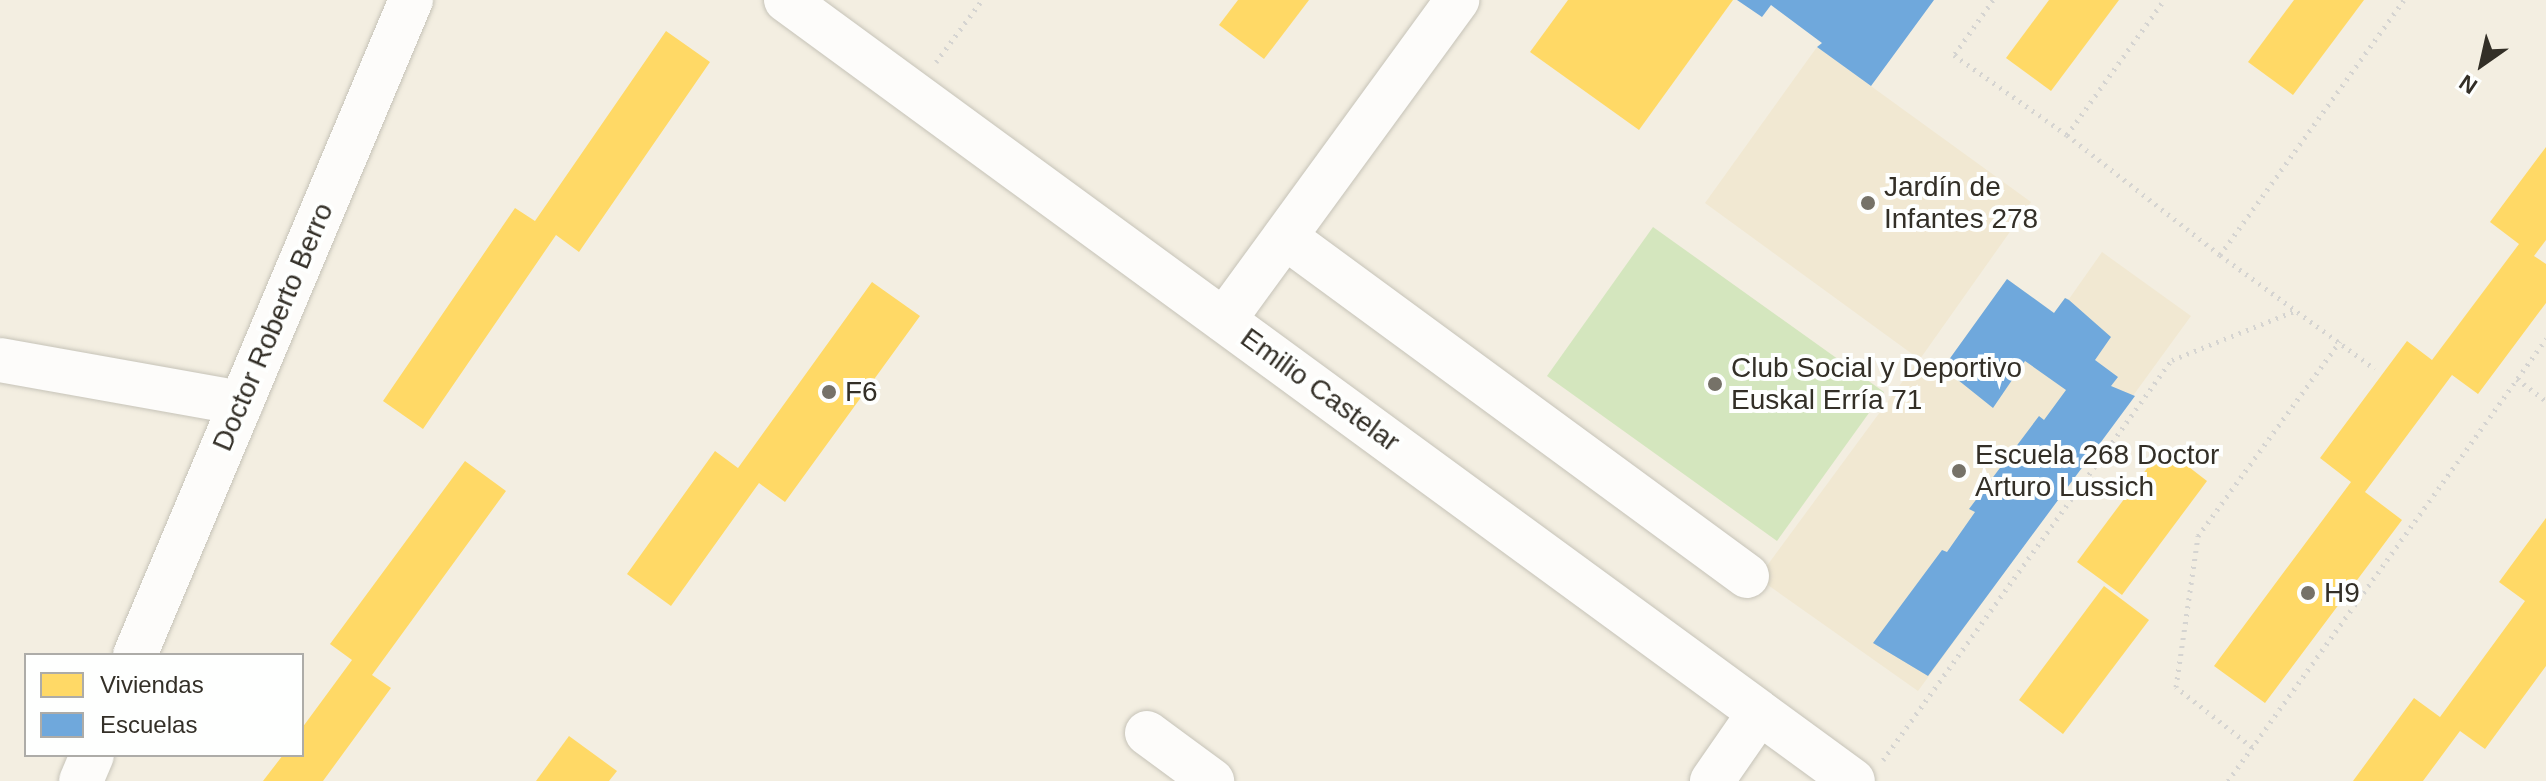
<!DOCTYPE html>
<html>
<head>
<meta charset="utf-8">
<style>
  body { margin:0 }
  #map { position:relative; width:2546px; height:781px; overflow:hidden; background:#f3eee1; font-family:Helvetica,sans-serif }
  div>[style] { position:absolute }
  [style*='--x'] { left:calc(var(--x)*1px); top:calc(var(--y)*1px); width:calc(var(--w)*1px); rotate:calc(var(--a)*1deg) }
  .built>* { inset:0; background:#f1e8d2 }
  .green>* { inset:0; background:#d4e6be }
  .homes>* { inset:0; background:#ffd966 }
  .schools>* { inset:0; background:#6fa8dc }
  .path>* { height:5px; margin-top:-2.5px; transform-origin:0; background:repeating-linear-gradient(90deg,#d5d4d1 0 2px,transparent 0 8px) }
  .roads { filter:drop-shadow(0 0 2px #c6c3b8) drop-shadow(0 0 2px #c6c3b8) }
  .minor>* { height:44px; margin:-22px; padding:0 22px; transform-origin:22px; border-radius:22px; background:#fdfcfa }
  .dots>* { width:22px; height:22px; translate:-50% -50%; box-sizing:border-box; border:4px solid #fefffe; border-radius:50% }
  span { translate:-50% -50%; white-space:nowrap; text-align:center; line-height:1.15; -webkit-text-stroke:8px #fefffe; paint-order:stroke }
  .poi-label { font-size:28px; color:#332f27 }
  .left { translate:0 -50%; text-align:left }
  .street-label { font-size:28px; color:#332f27 }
  .legend { position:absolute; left:24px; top:653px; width:280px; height:104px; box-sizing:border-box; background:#fefffe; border:2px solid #adaca8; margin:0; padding:10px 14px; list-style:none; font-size:24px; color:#332f27 }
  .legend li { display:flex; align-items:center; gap:16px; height:40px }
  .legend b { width:40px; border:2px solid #adaca8 }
  .north { position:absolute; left:2442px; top:24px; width:80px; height:80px; -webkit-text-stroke:6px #fefffe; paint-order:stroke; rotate:214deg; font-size:22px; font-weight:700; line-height:32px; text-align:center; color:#332f27 }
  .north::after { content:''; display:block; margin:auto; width:28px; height:36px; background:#332f27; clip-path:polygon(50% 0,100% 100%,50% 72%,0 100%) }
</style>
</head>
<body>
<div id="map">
  <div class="built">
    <i style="clip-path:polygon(1817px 47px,2031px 202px,1920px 359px,1943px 368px,2007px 279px,2054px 313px,2065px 298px,2069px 299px,2102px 252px,2191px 316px,1918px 691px,1758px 578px,1919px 359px,1705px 203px)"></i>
  </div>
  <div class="green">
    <i style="clip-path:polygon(1653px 227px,1884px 392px,1777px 541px,1547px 376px)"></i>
  </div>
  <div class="homes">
    <i style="clip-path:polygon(1238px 0,1309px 0,1264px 59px,1219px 25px)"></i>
    <i style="clip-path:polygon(1568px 0,1733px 0,1639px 130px,1530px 52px)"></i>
    <i style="clip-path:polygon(2049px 0,2119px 0,2051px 91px,2006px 58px)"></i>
    <i style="clip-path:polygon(2294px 0,2364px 0,2293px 95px,2248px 62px)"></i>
    <i style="clip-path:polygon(666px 31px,710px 62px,579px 252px,556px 235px,423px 429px,383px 401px,515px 208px,535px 221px)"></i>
    <i style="clip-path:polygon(2546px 147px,2546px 240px,2534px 256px,2546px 264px,2546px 303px,2478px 394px,2452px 375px,2365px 492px,2402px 520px,2265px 703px,2214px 666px,2351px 482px,2320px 458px,2407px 341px,2432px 360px,2519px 244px,2490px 222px)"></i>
    <i style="clip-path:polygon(872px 282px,920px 316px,785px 502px,759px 483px,671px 606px,627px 574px,715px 451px,738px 468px)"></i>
    <i style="clip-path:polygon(2163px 447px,2207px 481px,2122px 595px,2077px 562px)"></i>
    <i style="clip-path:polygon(465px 461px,506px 491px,372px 675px,391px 688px,323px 781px,263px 781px,283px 755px,302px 755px,302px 728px,352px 660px,330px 644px)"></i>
    <i style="clip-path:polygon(2546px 518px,2546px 666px,2485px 749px,2460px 731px,2423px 781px,2353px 781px,2414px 698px,2440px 717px,2525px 601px,2499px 582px)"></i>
    <i style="clip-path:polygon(2104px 586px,2149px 620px,2063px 734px,2019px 700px)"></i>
    <i style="clip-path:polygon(569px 736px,617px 771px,609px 781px,536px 781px)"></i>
  </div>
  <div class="schools">
    <i style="clip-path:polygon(1737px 0,1934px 0,1871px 86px,1817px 47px,1822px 43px,1771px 5px,1762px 17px)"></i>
    <i style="clip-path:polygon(2007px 279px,2054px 313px,2065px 298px,2069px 300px,2111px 337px,2095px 360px,2118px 377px,2111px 386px,2135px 396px,1928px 676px,1873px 643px,1942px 550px,1947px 552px,1975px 512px,1969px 509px,2039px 416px,2044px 420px,2066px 390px,2025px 361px,1993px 408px,1943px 368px)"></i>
  </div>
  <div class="path">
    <i style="--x:1993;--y:0;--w:67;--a:125.3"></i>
    <i style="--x:1954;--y:55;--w:138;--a:35.3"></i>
    <i style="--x:2067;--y:135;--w:194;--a:38.1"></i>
    <i style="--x:2220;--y:255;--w:192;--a:36.3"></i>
    <i style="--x:936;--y:62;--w:77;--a:-53.4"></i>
    <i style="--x:2067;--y:135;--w:166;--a:-54.3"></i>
    <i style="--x:2220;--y:255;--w:314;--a:-54.2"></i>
    <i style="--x:2517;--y:379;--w:36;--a:37"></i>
    <i style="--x:2252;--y:747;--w:97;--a:-141.7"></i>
    <i style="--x:2176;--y:687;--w:153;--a:-81.7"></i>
    <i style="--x:2198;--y:536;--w:241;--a:-53.9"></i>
    <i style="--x:1883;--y:760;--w:493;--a:-54.2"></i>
    <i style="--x:2172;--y:360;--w:135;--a:-21.8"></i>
    <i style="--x:2228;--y:781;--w:545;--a:-54.27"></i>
  </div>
  <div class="roads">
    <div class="minor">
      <i style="--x:786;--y:0;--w:1322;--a:36.2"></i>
      <i style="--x:1285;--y:237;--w:573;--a:36.27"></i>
      <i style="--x:1224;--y:320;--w:396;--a:-53.9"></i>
      <i style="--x:0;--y:360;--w:245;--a:10.1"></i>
      <i style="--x:135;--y:655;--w:711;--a:-67.15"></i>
      <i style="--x:1147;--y:733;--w:81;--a:36.4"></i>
      <i style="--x:81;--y:781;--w:28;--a:-67"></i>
      <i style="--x:1712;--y:781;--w:83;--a:-55.3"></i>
    </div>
  </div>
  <div class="dots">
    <i style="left:1868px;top:203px;background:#767268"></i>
    <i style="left:1715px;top:384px;background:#767268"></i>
    <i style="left:829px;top:392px;background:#767268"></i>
    <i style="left:1959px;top:471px;background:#767268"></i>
    <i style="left:2308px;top:593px;background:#767268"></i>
  </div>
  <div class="poi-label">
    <span class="left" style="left:1884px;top:203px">Jardín de<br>Infantes 278</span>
    <span class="left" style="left:1731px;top:384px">Club Social y Deportivo<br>Euskal Erría 71</span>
    <span class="left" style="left:845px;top:392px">F6</span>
    <span class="left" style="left:1975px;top:471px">Escuela 268 Doctor<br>Arturo Lussich</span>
    <span class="left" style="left:2324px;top:593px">H9</span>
  </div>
  <div class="street-label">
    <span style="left:273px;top:327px;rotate:-67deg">Doctor Roberto Berro</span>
    <span style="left:1320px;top:390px;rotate:36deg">Emilio Castelar</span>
  </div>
  <ul class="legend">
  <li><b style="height:22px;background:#ffd966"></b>Viviendas</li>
  <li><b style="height:22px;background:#6fa8dc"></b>Escuelas</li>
  </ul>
  <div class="north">N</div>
</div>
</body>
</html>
